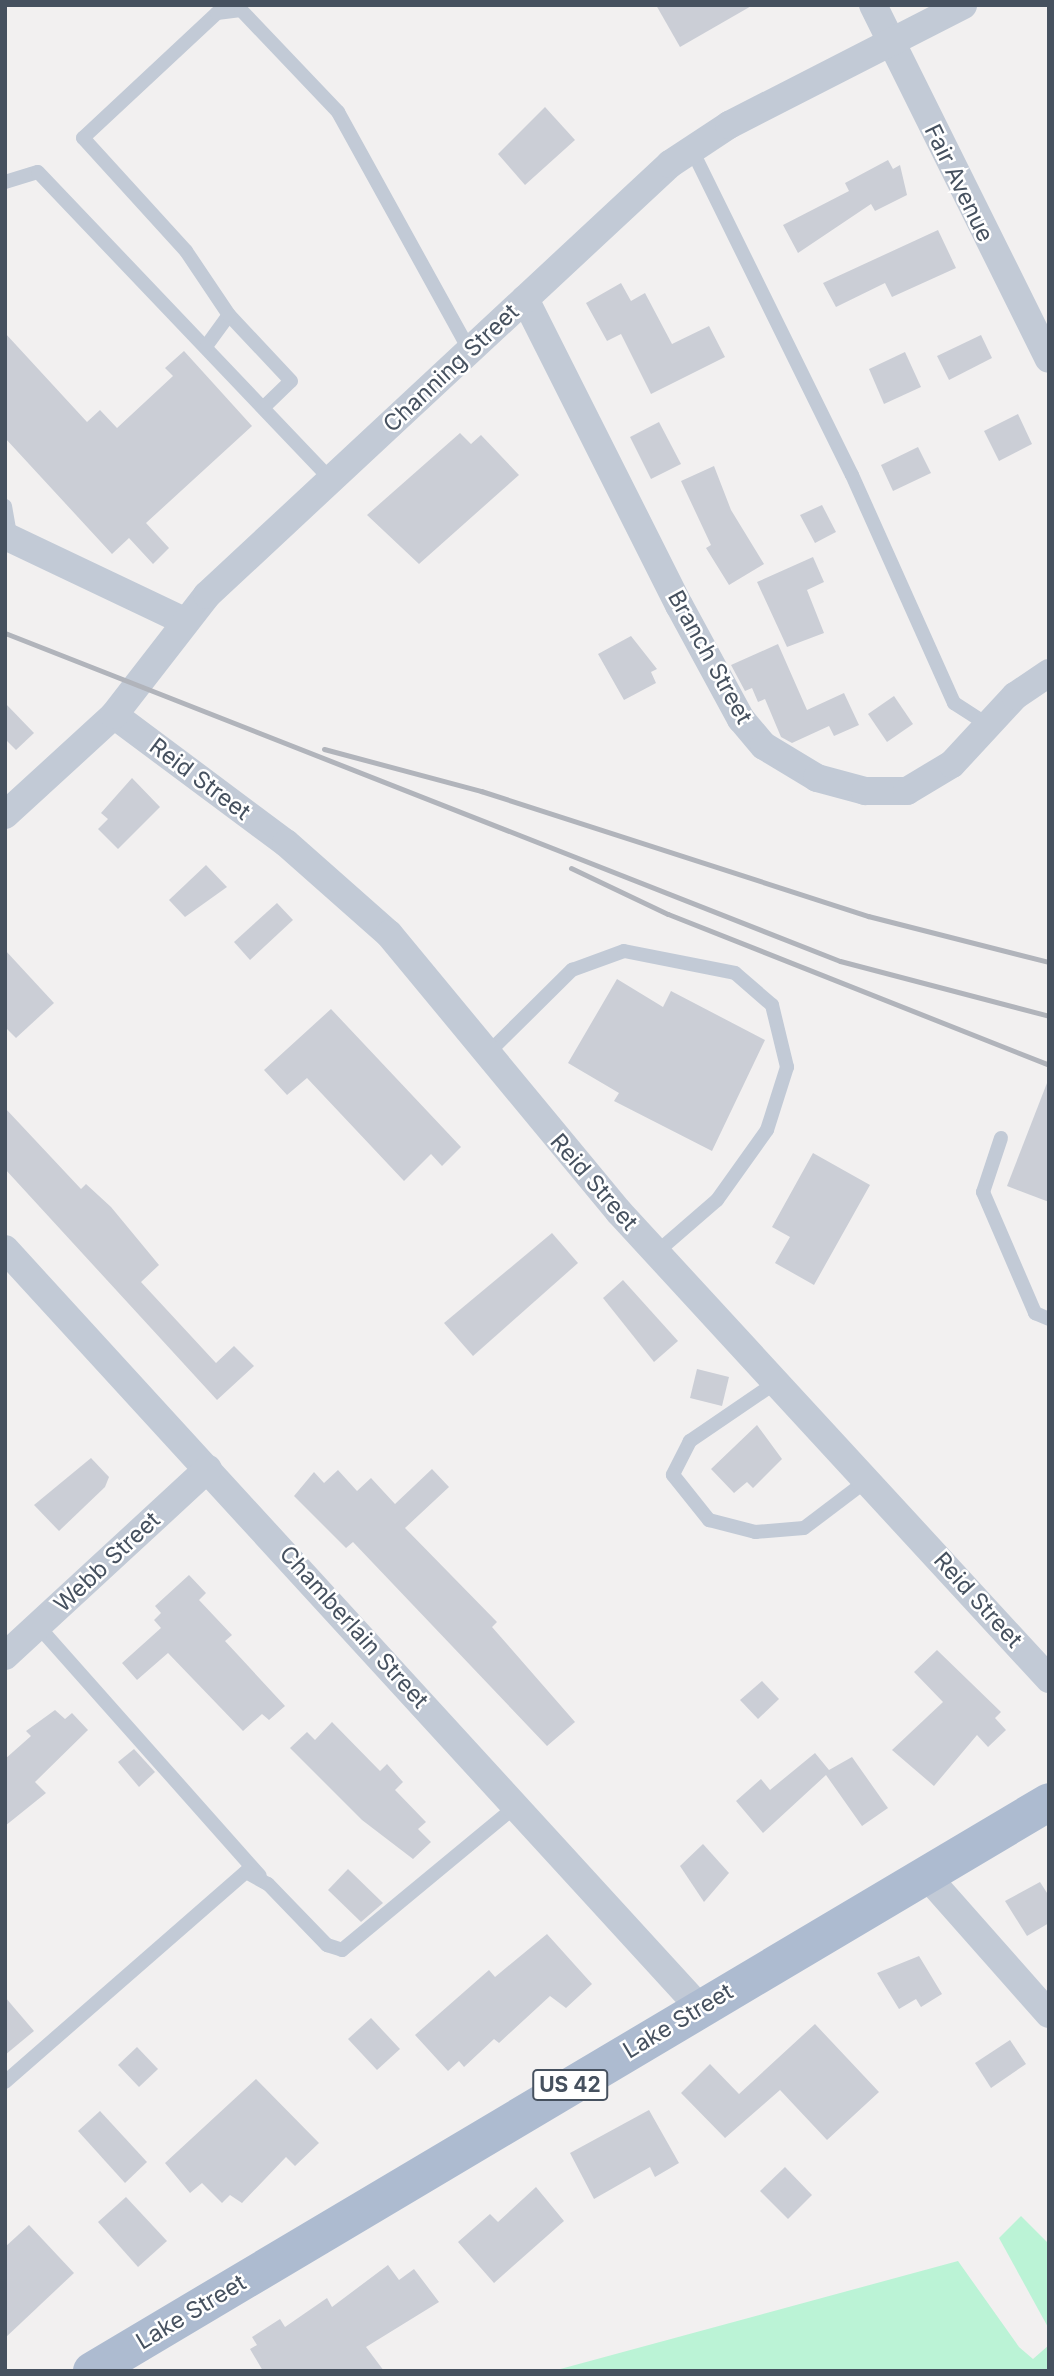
<!DOCTYPE html>
<html>
<head>
<meta charset="utf-8">
<style>
  body { margin:0 }
  #map { position:relative; width:1054px; height:2376px; overflow:hidden; background:#f2f0f0; font-family:Inter,sans-serif }
  div>[style] { position:absolute }
  [style*='--x'] { left:calc(var(--x)*1px); top:calc(var(--y)*1px); width:calc(var(--w)*1px); rotate:calc(var(--a)*1deg) }
  .green>* { inset:0; background:#bbf3d6 }
  .building>* { inset:0; background:#cbced6 }
  .lane>* { height:14px; margin:-7px; padding:0 7px; transform-origin:7px; border-radius:7px; background:#c2cad6 }
  .street>* { height:28px; margin:-14px; padding:0 14px; transform-origin:14px; border-radius:14px; background:#c2cad6 }
  .primary>* { height:38px; margin:-19px; padding:0 19px; transform-origin:19px; border-radius:19px; background:#adbbd0 }
  .rail>* { height:5px; margin:-2.5px; padding:0 2.5px; transform-origin:2.5px; border-radius:2.5px; background:#b1b4bb }
  span { translate:-50% -50%; white-space:nowrap; text-align:center; line-height:1.15; -webkit-text-stroke:5px #fff; paint-order:stroke }
  .shield-label span { padding:2px 5px; background:#fff; border:2px solid; border-radius:5px; -webkit-text-stroke-width:0 }
  .shield-label { font-size:21px; color:#46515f; font-weight:700 }
  .street-label { font-size:23px; color:#46515f }
  .frame { position:absolute; inset:0; border:7px solid #46515f; pointer-events:none }
</style>
</head>
<body>
<div id="map">
  <div class="green">
    <i style="clip-path:polygon(1021px 2216px,1049px 2244px,1049px 2329px,999px 2238px)"></i>
    <i style="clip-path:polygon(958px 2261px,1019px 2347px,1033px 2359px,1049px 2345px,1049px 2371px,553px 2371px)"></i>
  </div>
  <div class="building">
    <i style="clip-path:polygon(656px 5px,753px 5px,680px 47px)"></i>
    <i style="clip-path:polygon(545px 107px,575px 140px,525px 185px,498px 154px)"></i>
    <i style="clip-path:polygon(888px 160px,893px 169px,900px 165px,907px 195px,875px 211px,871px 204px,798px 253px,783px 225px,849px 191px,845px 183px)"></i>
    <i style="clip-path:polygon(938px 230px,956px 268px,892px 297px,885px 283px,836px 307px,823px 283px)"></i>
    <i style="clip-path:polygon(621px 283px,631px 301px,645px 293px,672px 344px,709px 326px,725px 357px,651px 394px,621px 334px,607px 341px,586px 303px)"></i>
    <i style="clip-path:polygon(5px 333px,87px 422px,100px 410px,117px 428px,173px 376px,165px 368px,184px 351px,252px 426px,146px 523px,169px 548px,153px 564px,129px 538px,112px 554px,5px 438px)"></i>
    <i style="clip-path:polygon(981px 335px,992px 358px,949px 380px,937px 356px)"></i>
    <i style="clip-path:polygon(905px 352px,921px 387px,884px 404px,869px 369px)"></i>
    <i style="clip-path:polygon(1018px 414px,1032px 444px,999px 461px,984px 431px)"></i>
    <i style="clip-path:polygon(659px 422px,681px 464px,651px 479px,630px 437px)"></i>
    <i style="clip-path:polygon(460px 433px,471px 444px,481px 435px,519px 475px,419px 564px,367px 515px)"></i>
    <i style="clip-path:polygon(918px 447px,931px 473px,893px 491px,881px 465px)"></i>
    <i style="clip-path:polygon(714px 466px,731px 510px,764px 564px,729px 585px,706px 548px,711px 545px,681px 481px)"></i>
    <i style="clip-path:polygon(822px 505px,836px 532px,815px 543px,800px 515px)"></i>
    <i style="clip-path:polygon(813px 557px,824px 582px,807px 590px,824px 633px,787px 647px,757px 582px)"></i>
    <i style="clip-path:polygon(631px 636px,657px 669px,651px 672px,656px 683px,624px 700px,598px 654px)"></i>
    <i style="clip-path:polygon(778px 644px,807px 710px,844px 693px,859px 725px,834px 736px,829px 726px,792px 743px,781px 737px,765px 699px,758px 702px,752px 688px,745px 691px,731px 665px)"></i>
    <i style="clip-path:polygon(894px 696px,913px 724px,887px 742px,868px 714px)"></i>
    <i style="clip-path:polygon(5px 703px,34px 733px,16px 750px,5px 739px)"></i>
    <i style="clip-path:polygon(132px 778px,160px 807px,118px 849px,98px 829px,108px 819px,101px 813px)"></i>
    <i style="clip-path:polygon(206px 865px,227px 887px,185px 917px,169px 900px)"></i>
    <i style="clip-path:polygon(277px 903px,293px 920px,250px 960px,234px 942px)"></i>
    <i style="clip-path:polygon(5px 950px,54px 1003px,16px 1038px,5px 1027px)"></i>
    <i style="clip-path:polygon(617px 979px,663px 1007px,671px 991px,765px 1040px,712px 1151px,614px 1101px,619px 1093px,568px 1063px)"></i>
    <i style="clip-path:polygon(331px 1009px,461px 1147px,442px 1166px,431px 1154px,404px 1181px,307px 1078px,287px 1095px,264px 1070px)"></i>
    <i style="clip-path:polygon(1047px 1083px,1049px 1083px,1049px 1202px,1007px 1186px)"></i>
    <i style="clip-path:polygon(5px 1108px,81px 1189px,86px 1184px,111px 1207px,159px 1265px,141px 1282px,216px 1363px,234px 1346px,254px 1366px,217px 1400px,5px 1169px)"></i>
    <i style="clip-path:polygon(813px 1153px,870px 1185px,814px 1285px,775px 1263px,790px 1237px,772px 1227px)"></i>
    <i style="clip-path:polygon(552px 1233px,578px 1263px,473px 1356px,444px 1323px)"></i>
    <i style="clip-path:polygon(623px 1280px,678px 1341px,654px 1362px,603px 1298px)"></i>
    <i style="clip-path:polygon(697px 1369px,729px 1377px,722px 1406px,690px 1398px)"></i>
    <i style="clip-path:polygon(757px 1425px,782px 1459px,753px 1488px,747px 1482px,734px 1493px,711px 1469px)"></i>
    <i style="clip-path:polygon(91px 1458px,109px 1477px,105px 1487px,59px 1531px,34px 1505px)"></i>
    <i style="clip-path:polygon(432px 1469px,449px 1487px,405px 1528px,497px 1622px,492px 1627px,575px 1722px,547px 1746px,353px 1542px,346px 1548px,294px 1496px,314px 1472px,324px 1483px,338px 1470px,357px 1491px,371px 1478px,395px 1504px)"></i>
    <i style="clip-path:polygon(189px 1575px,206px 1593px,199px 1600px,232px 1635px,225px 1641px,285px 1706px,269px 1720px,262px 1714px,243px 1731px,168px 1653px,137px 1680px,122px 1663px,161px 1628px,154px 1620px,161px 1613px,155px 1606px)"></i>
    <i style="clip-path:polygon(937px 1650px,1001px 1712px,995px 1718px,1006px 1730px,988px 1747px,977px 1735px,934px 1786px,892px 1750px,943px 1702px,914px 1672px)"></i>
    <i style="clip-path:polygon(762px 1681px,779px 1699px,758px 1719px,740px 1700px)"></i>
    <i style="clip-path:polygon(55px 1710px,65px 1719px,72px 1713px,88px 1730px,35px 1782px,46px 1793px,5px 1826px,5px 1759px,31px 1736px,26px 1731px)"></i>
    <i style="clip-path:polygon(332px 1722px,380px 1771px,387px 1764px,403px 1782px,395px 1790px,426px 1822px,418px 1829px,431px 1842px,413px 1859px,362px 1820px,290px 1748px,307px 1732px,315px 1740px)"></i>
    <i style="clip-path:polygon(134px 1749px,155px 1772px,139px 1787px,118px 1762px)"></i>
    <i style="clip-path:polygon(815px 1753px,829px 1770px,852px 1757px,888px 1808px,862px 1826px,826px 1775px,763px 1833px,736px 1801px,761px 1779px,770px 1790px)"></i>
    <i style="clip-path:polygon(703px 1844px,729px 1873px,704px 1902px,680px 1866px)"></i>
    <i style="clip-path:polygon(348px 1869px,383px 1903px,361px 1922px,328px 1890px)"></i>
    <i style="clip-path:polygon(1040px 1882px,1049px 1896px,1049px 1923px,1027px 1936px,1005px 1901px)"></i>
    <i style="clip-path:polygon(547px 1934px,592px 1984px,566px 2008px,550px 1996px,499px 2043px,494px 2039px,464px 2067px,459px 2061px,448px 2071px,415px 2035px,489px 1970px,495px 1977px)"></i>
    <i style="clip-path:polygon(919px 1956px,942px 1994px,921px 2007px,916px 1999px,899px 2009px,877px 1973px)"></i>
    <i style="clip-path:polygon(5px 1997px,34px 2031px,5px 2055px)"></i>
    <i style="clip-path:polygon(371px 2018px,400px 2049px,377px 2070px,348px 2039px)"></i>
    <i style="clip-path:polygon(815px 2024px,879px 2092px,827px 2140px,780px 2090px,725px 2138px,681px 2093px,710px 2064px,739px 2094px)"></i>
    <i style="clip-path:polygon(1010px 2040px,1026px 2064px,991px 2088px,975px 2063px)"></i>
    <i style="clip-path:polygon(137px 2047px,158px 2069px,139px 2087px,118px 2065px)"></i>
    <i style="clip-path:polygon(256px 2079px,319px 2143px,295px 2166px,286px 2157px,242px 2203px,230px 2195px,222px 2203px,202px 2183px,190px 2193px,165px 2163px)"></i>
    <i style="clip-path:polygon(649px 2110px,679px 2163px,655px 2177px,650px 2167px,594px 2199px,570px 2153px)"></i>
    <i style="clip-path:polygon(100px 2111px,147px 2162px,125px 2183px,78px 2131px)"></i>
    <i style="clip-path:polygon(785px 2167px,812px 2195px,788px 2219px,760px 2191px)"></i>
    <i style="clip-path:polygon(536px 2187px,564px 2221px,494px 2283px,458px 2242px,490px 2214px,498px 2222px)"></i>
    <i style="clip-path:polygon(126px 2197px,167px 2241px,138px 2267px,98px 2222px)"></i>
    <i style="clip-path:polygon(29px 2225px,74px 2273px,5px 2338px,5px 2247px)"></i>
    <i style="clip-path:polygon(388px 2265px,399px 2280px,414px 2269px,439px 2302px,366px 2347px,384px 2371px,263px 2371px,250px 2349px,257px 2345px,252px 2337px,280px 2319px,285px 2327px,327px 2298px,332px 2307px)"></i>
  </div>
  <div class="lane">
    <i style="--x:691;--y:148;--w:364;--a:63.8"></i>
    <i style="--x:852;--y:475;--w:250;--a:65.9"></i>
    <i style="--x:954;--y:703;--w:40;--a:32.9"></i>
    <i style="--x:5;--y:182;--w:34;--a:-17"></i>
    <i style="--x:38;--y:172;--w:425;--a:46.4"></i>
    <i style="--x:207;--y:345;--w:37;--a:-54"></i>
    <i style="--x:264;--y:407;--w:37;--a:-44"></i>
    <i style="--x:291;--y:381;--w:91;--a:-133.2"></i>
    <i style="--x:229;--y:315;--w:77;--a:-123.9"></i>
    <i style="--x:186;--y:251;--w:153;--a:-132.3"></i>
    <i style="--x:83;--y:138;--w:183;--a:-43"></i>
    <i style="--x:217;--y:13;--w:24;--a:-7"></i>
    <i style="--x:241;--y:10;--w:141;--a:46.4"></i>
    <i style="--x:338;--y:112;--w:273;--a:61.1"></i>
    <i style="--x:5;--y:506;--w:34;--a:80"></i>
    <i style="--x:487;--y:1054;--w:120;--a:-44.7"></i>
    <i style="--x:572;--y:970;--w:55;--a:-20.1"></i>
    <i style="--x:624;--y:951;--w:113;--a:11.2"></i>
    <i style="--x:735;--y:973;--w:49;--a:40.9"></i>
    <i style="--x:772;--y:1005;--w:64;--a:76.4"></i>
    <i style="--x:787;--y:1067;--w:66;--a:107.6"></i>
    <i style="--x:767;--y:1130;--w:86;--a:125.5"></i>
    <i style="--x:717;--y:1200;--w:79;--a:139.1"></i>
    <i style="--x:1001;--y:1138;--w:57;--a:108.4"></i>
    <i style="--x:983;--y:1192;--w:132;--a:66.7"></i>
    <i style="--x:1035;--y:1313;--w:15;--a:23"></i>
    <i style="--x:778;--y:1381;--w:107;--a:145.7"></i>
    <i style="--x:690;--y:1441;--w:38;--a:117"></i>
    <i style="--x:673;--y:1475;--w:58;--a:51.3"></i>
    <i style="--x:709;--y:1520;--w:48;--a:14.6"></i>
    <i style="--x:755;--y:1532;--w:49;--a:-4.7"></i>
    <i style="--x:804;--y:1528;--w:83;--a:-37.1"></i>
    <i style="--x:38;--y:1626;--w:334;--a:48.4"></i>
    <i style="--x:5;--y:2082;--w:320;--a:-41.1"></i>
    <i style="--x:246;--y:1872;--w:25;--a:29"></i>
    <i style="--x:268;--y:1884;--w:85;--a:46"></i>
    <i style="--x:327;--y:1945;--w:16;--a:18"></i>
    <i style="--x:342;--y:1950;--w:226;--a:-39.6"></i>
  </div>
  <div class="street">
    <i style="--x:873;--y:5;--w:395;--a:63.6"></i>
    <i style="--x:525;--y:299;--w:343;--a:63.3"></i>
    <i style="--x:679;--y:605;--w:130;--a:61.5"></i>
    <i style="--x:741;--y:719;--w:35;--a:50"></i>
    <i style="--x:764;--y:746;--w:62;--a:31.1"></i>
    <i style="--x:817;--y:778;--w:50;--a:15.2"></i>
    <i style="--x:865;--y:791;--w:42;--a:0"></i>
    <i style="--x:907;--y:791;--w:52;--a:-31"></i>
    <i style="--x:952;--y:764;--w:93;--a:-47.2"></i>
    <i style="--x:1015;--y:696;--w:41;--a:-34.1"></i>
    <i style="--x:5;--y:536;--w:198;--a:25.4"></i>
    <i style="--x:114;--y:715;--w:214;--a:36.7"></i>
    <i style="--x:286;--y:843;--w:137;--a:41.5"></i>
    <i style="--x:389;--y:934;--w:361;--a:50.4"></i>
    <i style="--x:619;--y:1212;--w:635;--a:47.36"></i>
    <i style="--x:5;--y:815;--w:148;--a:-42.5"></i>
    <i style="--x:114;--y:715;--w:152;--a:-52.2"></i>
    <i style="--x:207;--y:595;--w:633;--a:-42.95"></i>
    <i style="--x:670;--y:164;--w:71;--a:-33.5"></i>
    <i style="--x:729;--y:125;--w:263;--a:-27.1"></i>
    <i style="--x:5;--y:1249;--w:1029;--a:47.52"></i>
    <i style="--x:5;--y:1656;--w:276;--a:-42.7"></i>
    <i style="--x:925;--y:1874;--w:187;--a:48.5"></i>
  </div>
  <div class="primary">
    <i style="--x:92;--y:2371;--w:1113;--a:-30.73"></i>
  </div>
  <div class="rail">
    <i style="--x:5;--y:633;--w:897;--a:21.45"></i>
    <i style="--x:840;--y:961;--w:216;--a:14.7"></i>
    <i style="--x:324;--y:749;--w:163;--a:15"></i>
    <i style="--x:481;--y:791;--w:407;--a:17.9"></i>
    <i style="--x:868;--y:916;--w:187;--a:14.3"></i>
    <i style="--x:571;--y:868;--w:107;--a:25.4"></i>
    <i style="--x:668;--y:914;--w:410;--a:21.6"></i>
  </div>
  <div class="shield-label">
    <span style="left:570px;top:2085px">US 42</span>
  </div>
  <div class="street-label">
    <span style="left:959px;top:183px;rotate:64deg">Fair Avenue</span>
    <span style="left:451px;top:368px;rotate:-43deg">Channing Street</span>
    <span style="left:710px;top:657px;rotate:61deg">Branch Street</span>
    <span style="left:200px;top:779px;rotate:37deg">Reid Street</span>
    <span style="left:594px;top:1182px;rotate:49deg">Reid Street</span>
    <span style="left:107px;top:1562px;rotate:-43deg">Webb Street</span>
    <span style="left:978px;top:1600px;rotate:48deg">Reid Street</span>
    <span style="left:354px;top:1627px;rotate:48deg">Chamberlain Street</span>
    <span style="left:678px;top:2021px;rotate:-31deg">Lake Street</span>
    <span style="left:191px;top:2312px;rotate:-31deg">Lake Street</span>
  </div>
  <div class="frame"></div>
</div>
</body>
</html>
